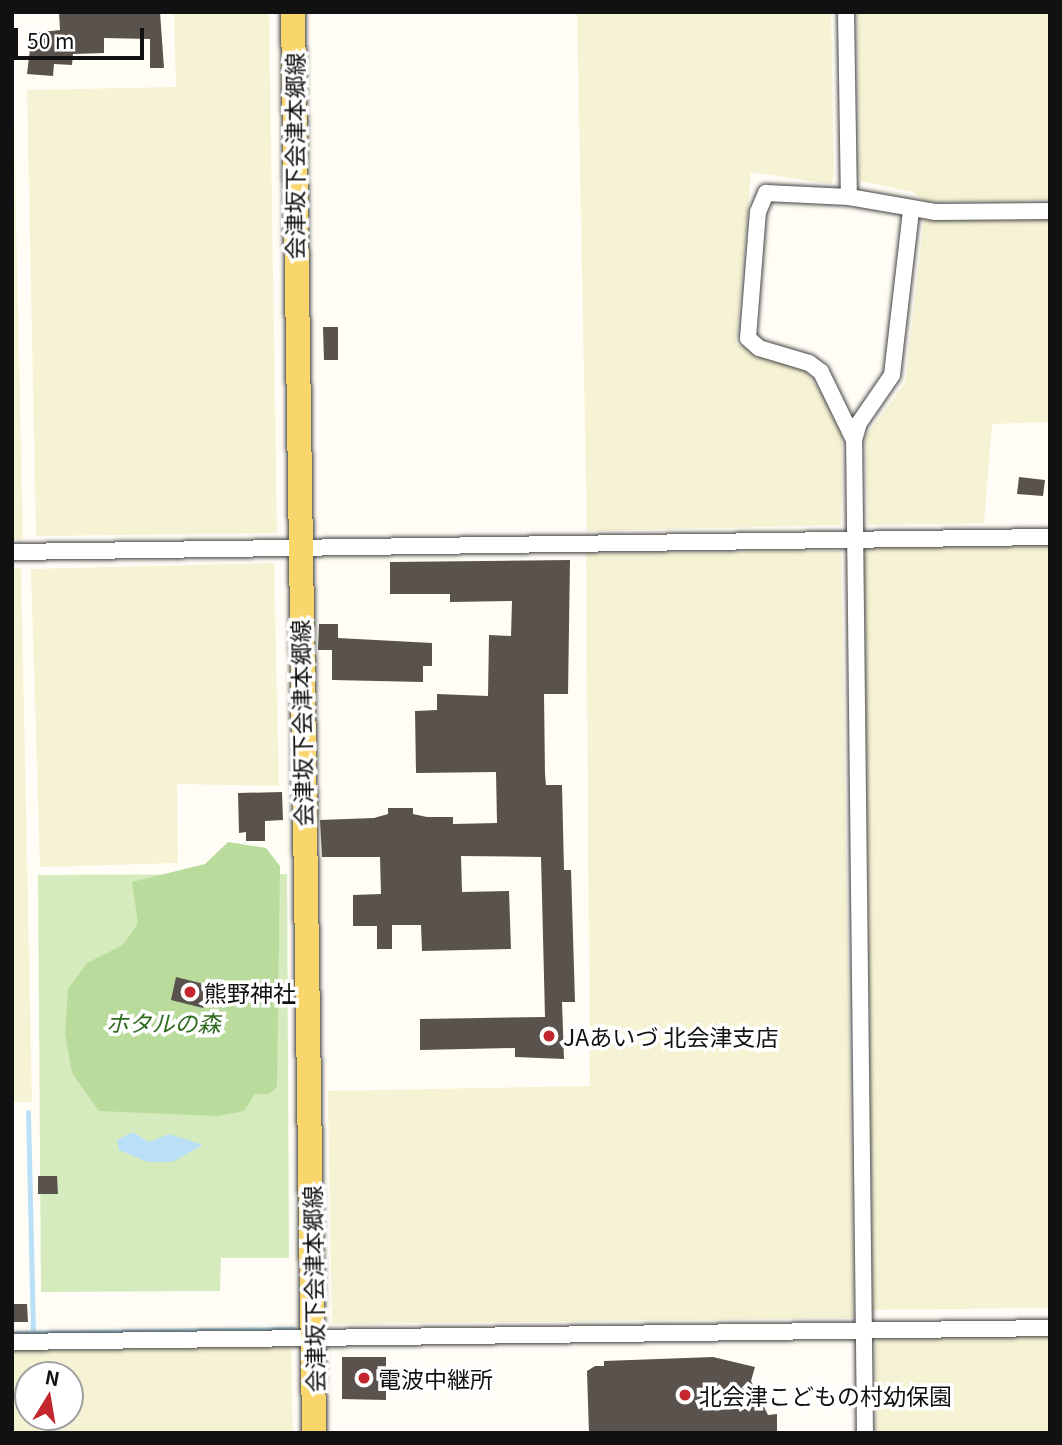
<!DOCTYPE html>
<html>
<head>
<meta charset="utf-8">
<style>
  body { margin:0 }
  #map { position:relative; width:1062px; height:1445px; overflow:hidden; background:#fffdf5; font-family:Georgia,"Noto Sans JP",serif }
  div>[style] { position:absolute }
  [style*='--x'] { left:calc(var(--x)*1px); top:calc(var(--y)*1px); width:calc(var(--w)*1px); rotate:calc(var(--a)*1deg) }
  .farmland>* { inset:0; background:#f6f3d4 }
  .green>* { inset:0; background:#d5ebbd }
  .forest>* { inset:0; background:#b9dc9c }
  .water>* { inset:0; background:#b9e0f7 }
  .stream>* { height:5px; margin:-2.5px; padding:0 2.5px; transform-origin:2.5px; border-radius:2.5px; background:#b9e0f7 }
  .building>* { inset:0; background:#5a524d }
  .roads { filter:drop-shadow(0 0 2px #444) drop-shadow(0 0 2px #444) }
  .minor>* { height:16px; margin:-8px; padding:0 8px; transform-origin:8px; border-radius:8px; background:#fff }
  .primary>* { height:24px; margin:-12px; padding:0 12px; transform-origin:12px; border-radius:12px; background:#f9d66b }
  .dots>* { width:19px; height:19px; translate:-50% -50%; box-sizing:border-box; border:4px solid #fff; border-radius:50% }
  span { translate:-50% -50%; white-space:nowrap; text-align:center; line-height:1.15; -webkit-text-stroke:7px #fff; paint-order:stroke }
  .street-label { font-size:23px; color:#111 }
  .poi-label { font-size:23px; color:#111 }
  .left { translate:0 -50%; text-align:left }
  .park-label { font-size:23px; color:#2f6b1f; font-style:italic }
  .frame { position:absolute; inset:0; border:14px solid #111; pointer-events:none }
  .north { position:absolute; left:14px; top:1361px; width:70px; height:70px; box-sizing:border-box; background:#fff; border:2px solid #a0a0a0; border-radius:50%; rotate:11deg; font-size:19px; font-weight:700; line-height:28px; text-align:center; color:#111 }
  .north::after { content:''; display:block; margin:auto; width:24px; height:32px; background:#c4262e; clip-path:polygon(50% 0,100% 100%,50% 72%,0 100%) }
  .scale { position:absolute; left:14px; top:28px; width:130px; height:32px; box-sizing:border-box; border:4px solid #111; border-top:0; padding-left:9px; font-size:21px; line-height:24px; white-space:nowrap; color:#111; -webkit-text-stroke:5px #fff; paint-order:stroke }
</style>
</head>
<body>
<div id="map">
  <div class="farmland">
    <i style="clip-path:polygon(269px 12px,277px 533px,36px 536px,27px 90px,176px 87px,174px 13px)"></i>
    <i style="clip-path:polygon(577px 12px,831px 12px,834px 174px,831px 184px,751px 172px,736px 344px,804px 371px,828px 398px,842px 430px,841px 525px,587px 531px)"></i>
    <i style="clip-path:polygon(857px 12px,1050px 12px,1050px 200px,925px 202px,913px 192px,860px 181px)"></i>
    <i style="clip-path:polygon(12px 33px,23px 539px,12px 539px)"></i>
    <i style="clip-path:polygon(1050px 219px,1050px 422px,992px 424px,984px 523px,868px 525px,865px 437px,905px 383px,924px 220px)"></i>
    <i style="clip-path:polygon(1050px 545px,1050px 1308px,873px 1310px,864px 547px)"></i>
    <i style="clip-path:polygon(841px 551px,854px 1318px,332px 1324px,328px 1091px,590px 1086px,586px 553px)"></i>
    <i style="clip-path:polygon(274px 563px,279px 786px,177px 784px,178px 863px,40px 867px,31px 569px)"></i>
    <i style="clip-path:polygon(12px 568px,21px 568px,32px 1102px,12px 1102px)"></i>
    <i style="clip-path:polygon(1050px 1334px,1050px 1433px,876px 1433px,875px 1343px,880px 1336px)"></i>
    <i style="clip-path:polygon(evenodd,291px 1345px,293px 1433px,12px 1433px,12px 1348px,291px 1345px,28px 1375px,70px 1375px,70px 1417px,28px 1417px,28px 1375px)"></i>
  </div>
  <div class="green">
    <i style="clip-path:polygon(287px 874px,289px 1258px,221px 1258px,220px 1291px,41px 1292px,38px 875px)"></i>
  </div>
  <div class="forest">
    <i style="clip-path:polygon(228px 842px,266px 848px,280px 866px,277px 1087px,269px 1094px,255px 1094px,244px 1111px,218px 1116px,99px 1111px,72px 1073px,65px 1034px,68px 989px,87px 963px,123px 945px,138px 923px,132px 882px,205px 864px)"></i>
  </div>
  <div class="water">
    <i style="clip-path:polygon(133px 1132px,149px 1142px,169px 1134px,203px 1145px,172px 1162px,148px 1162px,119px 1150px,117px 1140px)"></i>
  </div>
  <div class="stream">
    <i style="--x:28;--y:1112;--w:221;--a:88.7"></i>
    <i style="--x:12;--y:1333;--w:280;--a:-0.8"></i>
  </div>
  <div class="building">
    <i style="clip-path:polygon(59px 12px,160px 12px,164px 68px,150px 68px,150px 39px,104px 38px,104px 53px,73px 54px,72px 65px,54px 64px,53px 76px,27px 74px,32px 33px,60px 30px)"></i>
    <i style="clip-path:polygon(323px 327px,338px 327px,338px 360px,324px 360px)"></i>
    <i style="clip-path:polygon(1019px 477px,1045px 480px,1043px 496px,1017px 494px)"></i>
    <i style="clip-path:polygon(570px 560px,568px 694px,544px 694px,545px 774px,546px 785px,562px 785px,564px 870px,571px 870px,575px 1002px,562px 1002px,564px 1059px,515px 1057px,515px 1048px,420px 1050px,420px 1019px,545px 1017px,541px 857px,461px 856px,462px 892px,509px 891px,511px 949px,422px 951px,421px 925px,392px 925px,392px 949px,377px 949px,377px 926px,353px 926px,353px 895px,381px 894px,380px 857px,322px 857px,320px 820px,374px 818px,388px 814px,388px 808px,413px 808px,413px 814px,427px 817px,453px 817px,453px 824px,497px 823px,496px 772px,416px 773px,415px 711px,437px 710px,437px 694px,488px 696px,489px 635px,511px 636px,512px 601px,450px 602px,450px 594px,390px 594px,390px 562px)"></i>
    <i style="clip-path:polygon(319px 624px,338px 624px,338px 638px,432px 643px,432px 666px,423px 666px,423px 682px,332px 680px,332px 650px,318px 650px)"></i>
    <i style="clip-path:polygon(282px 792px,283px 820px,265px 821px,265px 841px,246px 841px,246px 832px,239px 833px,238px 793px)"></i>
    <i style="clip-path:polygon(176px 977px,208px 985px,203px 1008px,171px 1000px)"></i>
    <i style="clip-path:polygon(38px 1176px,57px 1176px,58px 1194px,38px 1194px)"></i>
    <i style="clip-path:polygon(12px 1304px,27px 1304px,28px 1322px,12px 1322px)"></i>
    <i style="clip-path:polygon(342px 1357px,386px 1357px,386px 1400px,342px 1399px)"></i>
    <i style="clip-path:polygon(713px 1357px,755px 1367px,751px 1381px,768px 1415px,777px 1414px,777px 1431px,589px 1433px,587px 1371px,595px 1366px,604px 1366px,604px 1361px)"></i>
  </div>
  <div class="roads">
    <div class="minor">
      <i style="--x:846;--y:12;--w:185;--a:89.1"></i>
      <i style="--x:854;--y:440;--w:76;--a:-115.9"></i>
      <i style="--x:821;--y:372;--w:15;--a:-143"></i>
      <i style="--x:809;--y:363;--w:52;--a:-163.3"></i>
      <i style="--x:759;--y:348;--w:15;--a:-138"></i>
      <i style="--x:748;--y:338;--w:126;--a:-85.5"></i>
      <i style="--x:758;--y:212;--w:21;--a:-67"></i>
      <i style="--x:766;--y:193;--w:83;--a:2.8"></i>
      <i style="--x:849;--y:197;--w:87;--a:9.9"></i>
      <i style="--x:935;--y:212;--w:115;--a:-0.5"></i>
      <i style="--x:12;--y:552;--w:1038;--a:-0.83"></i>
      <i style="--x:12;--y:1342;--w:1038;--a:-0.77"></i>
      <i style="--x:865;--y:1433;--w:993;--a:-90.63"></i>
      <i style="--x:854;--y:440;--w:18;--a:-74"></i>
      <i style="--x:859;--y:423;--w:58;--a:-55.5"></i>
      <i style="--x:892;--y:375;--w:166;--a:-83.4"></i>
    </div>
    <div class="primary">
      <i style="--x:293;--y:12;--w:1421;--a:89.15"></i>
    </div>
  </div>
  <div class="dots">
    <i style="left:190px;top:992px;background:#c4262e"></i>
    <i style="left:549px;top:1036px;background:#c4262e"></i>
    <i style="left:364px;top:1378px;background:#c4262e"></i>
    <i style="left:685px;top:1395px;background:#c4262e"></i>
  </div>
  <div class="street-label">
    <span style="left:294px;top:156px;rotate:-90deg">会津坂下会津本郷線</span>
    <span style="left:301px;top:723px;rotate:-91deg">会津坂下会津本郷線</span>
    <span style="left:313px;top:1289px;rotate:-91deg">会津坂下会津本郷線</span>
  </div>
  <div class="poi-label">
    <span class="left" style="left:204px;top:992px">熊野神社</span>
    <span class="left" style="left:563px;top:1036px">JAあいづ 北会津支店</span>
    <span class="left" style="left:378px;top:1378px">電波中継所</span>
    <span class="left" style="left:699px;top:1395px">北会津こどもの村幼保園</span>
  </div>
  <div class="park-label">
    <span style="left:163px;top:1022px">ホタルの森</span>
  </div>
  <div class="frame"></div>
  <div class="north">N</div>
  <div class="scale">50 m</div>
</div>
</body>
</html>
